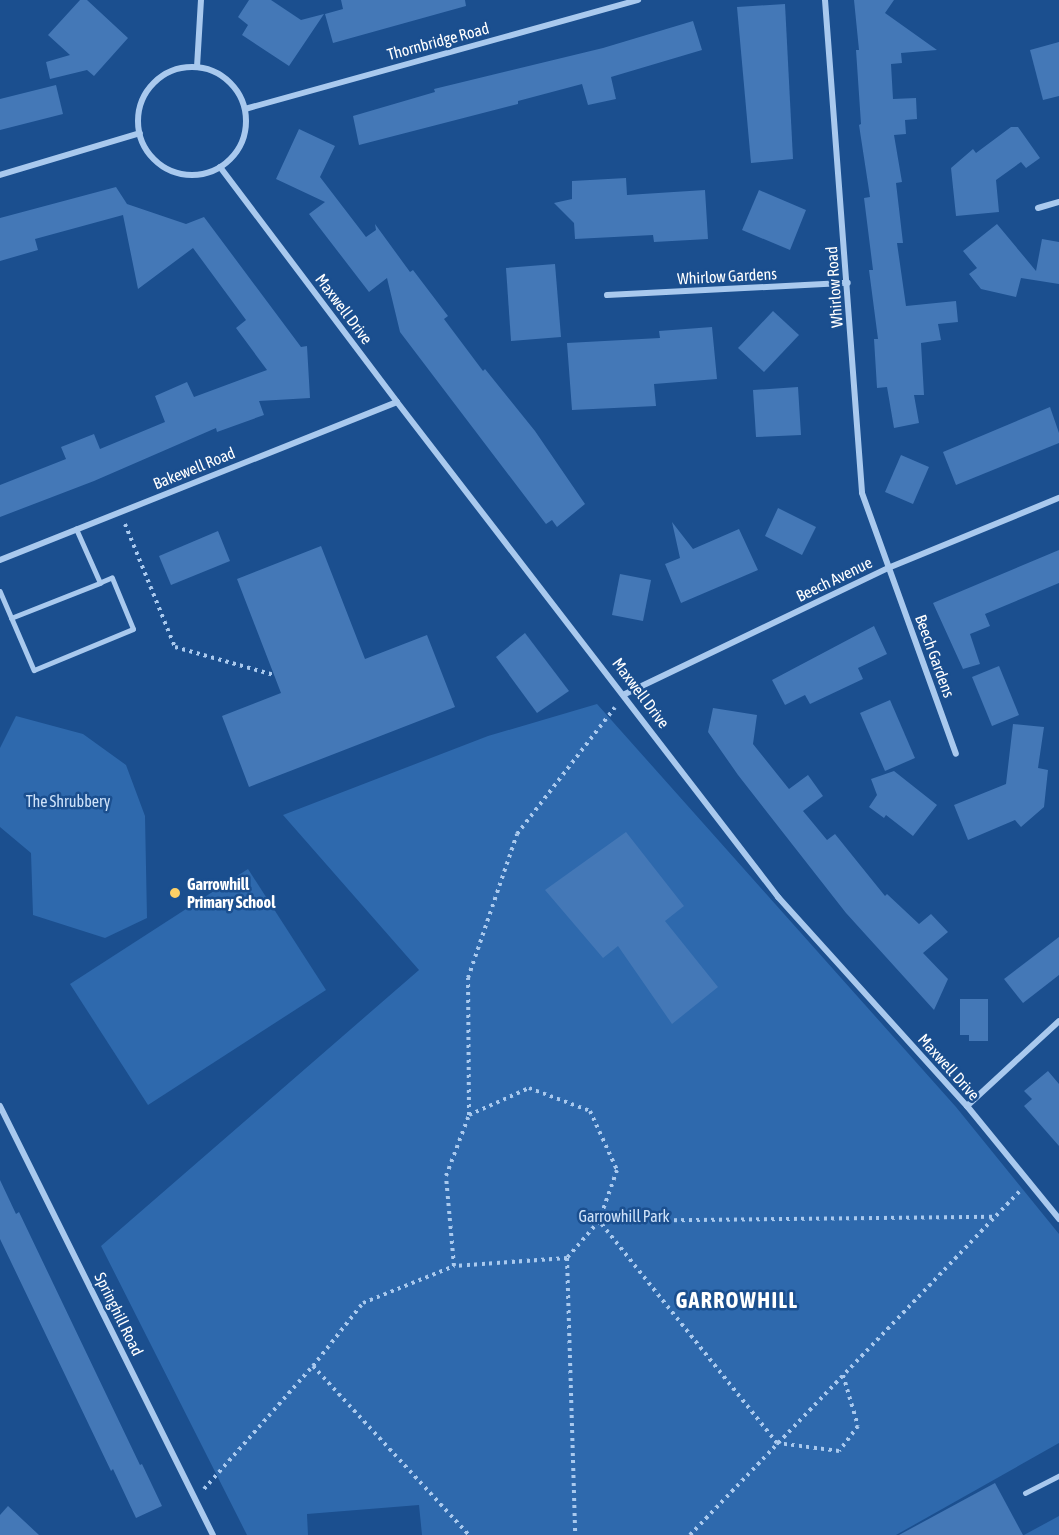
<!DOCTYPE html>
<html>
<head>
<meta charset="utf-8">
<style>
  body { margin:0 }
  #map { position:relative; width:1059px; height:1535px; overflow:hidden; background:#1b4f8f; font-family:"Asap Condensed",sans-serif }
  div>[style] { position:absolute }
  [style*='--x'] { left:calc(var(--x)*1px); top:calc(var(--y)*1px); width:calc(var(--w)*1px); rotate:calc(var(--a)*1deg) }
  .green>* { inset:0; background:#2e69ad }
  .building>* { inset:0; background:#4478b7 }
  .path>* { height:4px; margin-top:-2px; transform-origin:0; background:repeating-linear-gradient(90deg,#a9c9ee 0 3px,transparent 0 7.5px) }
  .service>* { height:4.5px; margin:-2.25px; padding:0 2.25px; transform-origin:2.25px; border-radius:2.25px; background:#a9c9ee }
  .minor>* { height:6px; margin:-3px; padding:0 3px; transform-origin:3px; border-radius:3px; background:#a9c9ee }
  .minor>.ring { margin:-3px; padding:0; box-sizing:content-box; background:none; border:6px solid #a9c9ee; border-radius:50% }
  .dots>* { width:16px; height:16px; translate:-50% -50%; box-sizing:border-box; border:3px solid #1b4f8f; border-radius:50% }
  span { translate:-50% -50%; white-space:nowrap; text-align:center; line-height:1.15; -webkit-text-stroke:5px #1b4f8f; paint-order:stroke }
  .street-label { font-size:16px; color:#fff }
  .park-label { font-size:16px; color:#cfe3fa }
  .poi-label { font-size:16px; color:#fff; font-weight:700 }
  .left { translate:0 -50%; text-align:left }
  .district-label { font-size:22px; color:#fff; font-weight:700; letter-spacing:1.5px }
</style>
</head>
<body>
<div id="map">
  <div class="green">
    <i style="clip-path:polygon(597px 704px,956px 1107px,1059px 1234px,1059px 1443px,896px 1535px,422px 1535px,419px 1505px,307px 1514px,308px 1535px,247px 1535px,101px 1246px,419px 970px,283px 815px,488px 736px)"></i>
    <i style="clip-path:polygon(16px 716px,83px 734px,126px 765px,145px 816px,147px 918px,105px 938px,33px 915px,31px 853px,0 827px,0 748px)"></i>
    <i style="clip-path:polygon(248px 869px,326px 990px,148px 1105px,70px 984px)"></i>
    <i style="clip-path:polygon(1059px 1516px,1059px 1535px,1024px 1535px)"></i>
  </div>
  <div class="building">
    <i style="clip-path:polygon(80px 0,87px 0,128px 38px,94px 76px,87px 70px,50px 79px,46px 62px,70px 55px,48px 35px)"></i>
    <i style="clip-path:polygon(249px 0,271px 0,301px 20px,324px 14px,289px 66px,242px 35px,248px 25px,238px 17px)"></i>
    <i style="clip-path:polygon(341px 0,465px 0,466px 6px,333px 43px,325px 14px,343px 9px)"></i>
    <i style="clip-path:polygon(854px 0,894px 0,885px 13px,937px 50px,901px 53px,902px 63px,891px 64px,893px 99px,916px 98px,917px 119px,905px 120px,906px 134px,894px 135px,902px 182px,896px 183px,903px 243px,897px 243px,906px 306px,956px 301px,958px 322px,938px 324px,941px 340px,921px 343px,924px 395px,914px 395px,919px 423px,894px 428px,887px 387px,877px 388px,874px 339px,878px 339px,869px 270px,873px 270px,864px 198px,870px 197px,859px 125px,861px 124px,856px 50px,859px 50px)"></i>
    <i style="clip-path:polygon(785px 4px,793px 159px,751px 163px,737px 7px)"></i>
    <i style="clip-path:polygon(693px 21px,702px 50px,611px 77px,616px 99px,588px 105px,582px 84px,518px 101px,518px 104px,359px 145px,353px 116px,435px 92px,434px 89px,603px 48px)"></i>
    <i style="clip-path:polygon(1059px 42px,1059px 96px,1043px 100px,1030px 50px)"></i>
    <i style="clip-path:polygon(56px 85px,63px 114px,0 130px,0 99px)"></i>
    <i style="clip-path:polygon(1011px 127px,1018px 127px,1040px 158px,1026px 168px,1021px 162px,996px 180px,999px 212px,956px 216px,951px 168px,973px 149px,976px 153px)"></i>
    <i style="clip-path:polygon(299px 129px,335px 146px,320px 177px,366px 237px,376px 230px,375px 224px,410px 272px,413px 270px,448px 316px,444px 319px,483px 371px,485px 369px,535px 431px,585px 504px,557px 527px,552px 520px,546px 524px,400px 332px,387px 278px,369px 292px,309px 214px,325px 202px,276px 179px)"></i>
    <i style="clip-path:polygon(626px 178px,627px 195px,705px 190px,708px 239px,654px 242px,653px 235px,575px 239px,574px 223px,554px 203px,572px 199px,572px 181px)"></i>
    <i style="clip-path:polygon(116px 187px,127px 204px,186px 224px,204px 217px,301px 347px,307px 346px,310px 398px,259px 401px,264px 415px,217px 432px,216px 428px,94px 481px,0 517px,0 485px,66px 459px,61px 447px,94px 434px,100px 449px,165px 422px,155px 396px,187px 382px,194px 397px,267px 370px,236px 328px,246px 320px,193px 248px,138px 289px,123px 215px,35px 239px,38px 250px,0 261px,0 218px)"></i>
    <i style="clip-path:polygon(759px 190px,806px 210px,790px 250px,742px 230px)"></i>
    <i style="clip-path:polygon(997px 224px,1036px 271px,1042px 239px,1059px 242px,1059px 284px,1021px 278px,1016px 297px,981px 289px,969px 274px,977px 268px,963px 251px)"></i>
    <i style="clip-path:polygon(555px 264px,561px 337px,511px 341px,506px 268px)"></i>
    <i style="clip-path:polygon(773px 311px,799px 335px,764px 372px,738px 348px)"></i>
    <i style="clip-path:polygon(712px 327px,717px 379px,654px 384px,656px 406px,572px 410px,567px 343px,660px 338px,659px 331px)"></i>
    <i style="clip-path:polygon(798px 387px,801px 435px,756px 437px,753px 390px)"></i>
    <i style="clip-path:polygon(1050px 407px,1059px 433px,1059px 443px,956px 485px,943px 452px)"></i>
    <i style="clip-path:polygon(901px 455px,929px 467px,913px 504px,885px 492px)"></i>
    <i style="clip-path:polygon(778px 508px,816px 527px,802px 555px,765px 536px)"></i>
    <i style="clip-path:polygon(672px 522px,693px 549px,739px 529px,758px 570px,681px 603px,665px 564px,680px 558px)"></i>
    <i style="clip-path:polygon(218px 531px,230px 561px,171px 585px,159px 556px)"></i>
    <i style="clip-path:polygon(321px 546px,365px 659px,427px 635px,455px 707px,249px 787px,222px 716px,281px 693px,237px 579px)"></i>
    <i style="clip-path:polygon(1059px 550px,1059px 583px,985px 614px,990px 626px,970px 634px,980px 664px,963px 669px,933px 603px)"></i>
    <i style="clip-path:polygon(620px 574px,651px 580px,643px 621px,612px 615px)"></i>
    <i style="clip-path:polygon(874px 626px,887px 654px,858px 668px,863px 679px,810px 704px,805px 695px,785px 705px,772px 680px)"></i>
    <i style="clip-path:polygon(525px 633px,569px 691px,537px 713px,496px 657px)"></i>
    <i style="clip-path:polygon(999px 666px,1019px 715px,992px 726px,972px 677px)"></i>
    <i style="clip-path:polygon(890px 700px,915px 758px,885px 771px,860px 713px)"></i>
    <i style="clip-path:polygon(713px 708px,757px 715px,753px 744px,789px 789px,808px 775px,823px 796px,803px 811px,827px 840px,835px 834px,885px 896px,887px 894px,919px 924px,931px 914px,948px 932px,923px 953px,948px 979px,934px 1010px,846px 913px,738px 775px,708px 732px)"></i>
    <i style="clip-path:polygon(1013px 724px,1044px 727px,1038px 768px,1048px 770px,1044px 807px,1021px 827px,1015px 820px,968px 840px,954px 805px,1006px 784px)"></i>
    <i style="clip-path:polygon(894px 771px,937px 805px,913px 836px,886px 815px,884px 818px,869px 807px,877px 795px,871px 779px)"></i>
    <i style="clip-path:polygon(626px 832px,684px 906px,665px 921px,718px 987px,672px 1024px,618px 946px,603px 958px,545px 890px)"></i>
    <i style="clip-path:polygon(1059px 937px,1059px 975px,1023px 1003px,1004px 979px)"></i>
    <i style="clip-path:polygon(960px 999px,988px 999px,988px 1041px,969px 1041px,969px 1035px,960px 1035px)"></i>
    <i style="clip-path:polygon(1048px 1071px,1059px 1084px,1059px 1146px,1024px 1106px,1032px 1099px,1024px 1091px)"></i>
    <i style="clip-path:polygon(0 1180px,16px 1214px,19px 1212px,140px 1465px,142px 1464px,162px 1506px,136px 1518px,113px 1469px,111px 1471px,0 1239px)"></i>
    <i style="clip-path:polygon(995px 1483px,1023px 1535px,899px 1535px)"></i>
    <i style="clip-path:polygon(8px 1506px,39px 1535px,0 1535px,0 1515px)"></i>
  </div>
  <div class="path">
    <i style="--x:125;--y:524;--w:133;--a:67.9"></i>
    <i style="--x:175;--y:647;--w:103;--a:15.8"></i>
    <i style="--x:529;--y:1088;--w:65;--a:20.7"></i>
    <i style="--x:590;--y:1111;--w:65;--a:65.4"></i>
    <i style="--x:617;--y:1170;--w:54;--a:109.4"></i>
    <i style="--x:599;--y:1221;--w:49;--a:130.9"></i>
    <i style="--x:567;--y:1258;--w:113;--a:176"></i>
    <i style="--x:454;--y:1266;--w:90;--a:-95.1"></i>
    <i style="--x:446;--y:1176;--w:65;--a:-69.3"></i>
    <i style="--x:469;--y:1115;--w:66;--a:-24.2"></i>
    <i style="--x:469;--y:1115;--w:137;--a:-90.4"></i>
    <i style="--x:468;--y:978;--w:152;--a:-71.2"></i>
    <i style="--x:517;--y:834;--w:160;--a:-52.3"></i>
    <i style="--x:567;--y:1258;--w:277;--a:88.3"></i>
    <i style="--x:313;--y:1366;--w:230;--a:47.3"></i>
    <i style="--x:843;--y:1375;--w:53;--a:73.6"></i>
    <i style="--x:858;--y:1426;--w:31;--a:127"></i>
    <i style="--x:839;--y:1451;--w:63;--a:-172.6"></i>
    <i style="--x:777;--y:1443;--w:285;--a:-128.7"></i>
    <i style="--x:599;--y:1221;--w:394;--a:-0.6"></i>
    <i style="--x:204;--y:1489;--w:164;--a:-48.5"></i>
    <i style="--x:313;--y:1366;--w:80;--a:-51.6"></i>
    <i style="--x:363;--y:1303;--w:98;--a:-22.1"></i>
    <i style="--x:690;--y:1535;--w:477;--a:-46.2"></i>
  </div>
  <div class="service">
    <i style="--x:0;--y:591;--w:86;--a:66.7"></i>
    <i style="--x:34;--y:670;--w:107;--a:-22.5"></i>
    <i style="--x:133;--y:629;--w:55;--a:-112.4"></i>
    <i style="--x:112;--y:578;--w:13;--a:157"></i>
    <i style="--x:100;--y:583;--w:59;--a:-114"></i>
    <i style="--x:11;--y:618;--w:96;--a:-21.5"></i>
    <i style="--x:1025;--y:1493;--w:38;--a:-27"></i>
  </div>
  <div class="minor">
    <i style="--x:825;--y:0;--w:494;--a:85.7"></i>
    <i style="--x:862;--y:493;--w:277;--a:70.2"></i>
    <i style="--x:197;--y:67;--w:67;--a:-86.6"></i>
    <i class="ring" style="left:138px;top:67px;width:102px;height:102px"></i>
    <i style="--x:245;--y:109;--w:408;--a:-15.5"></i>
    <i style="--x:220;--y:167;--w:294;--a:53"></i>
    <i style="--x:397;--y:402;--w:625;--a:52.41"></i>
    <i style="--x:778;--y:897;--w:282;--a:47.9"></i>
    <i style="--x:967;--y:1106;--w:146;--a:50.8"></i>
    <i style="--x:0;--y:175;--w:146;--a:-16.7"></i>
    <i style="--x:1038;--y:208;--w:22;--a:-16"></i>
    <i style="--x:607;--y:295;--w:241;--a:-2.9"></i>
    <i style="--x:0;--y:560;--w:427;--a:-21.7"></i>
    <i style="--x:625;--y:694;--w:292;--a:-25.6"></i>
    <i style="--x:888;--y:568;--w:185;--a:-22.3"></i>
    <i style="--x:0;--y:1106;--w:479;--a:63.6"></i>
    <i style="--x:967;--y:1106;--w:125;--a:-42.7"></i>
  </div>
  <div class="dots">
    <i style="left:175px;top:893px;background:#ffd166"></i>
  </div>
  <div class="street-label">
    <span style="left:438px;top:41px;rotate:-15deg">Thornbridge Road</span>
    <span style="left:727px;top:276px;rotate:-3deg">Whirlow Gardens</span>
    <span style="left:834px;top:287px;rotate:-94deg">Whirlow Road</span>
    <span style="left:344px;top:309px;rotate:53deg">Maxwell Drive</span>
    <span style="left:194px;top:468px;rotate:-22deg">Bakewell Road</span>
    <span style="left:834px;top:579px;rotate:-26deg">Beech Avenue</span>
    <span style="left:935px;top:656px;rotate:70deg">Beech Gardens</span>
    <span style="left:641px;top:693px;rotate:53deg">Maxwell Drive</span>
    <span style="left:949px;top:1067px;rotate:48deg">Maxwell Drive</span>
    <span style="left:119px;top:1314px;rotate:64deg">Springhill Road</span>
  </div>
  <div class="park-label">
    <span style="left:68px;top:801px">The Shrubbery</span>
    <span style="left:624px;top:1216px">Garrowhill Park</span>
  </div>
  <div class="poi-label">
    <span class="left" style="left:187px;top:893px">Garrowhill<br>Primary School</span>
  </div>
  <div class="district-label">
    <span style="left:737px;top:1301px">GARROWHILL</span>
  </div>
</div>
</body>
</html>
